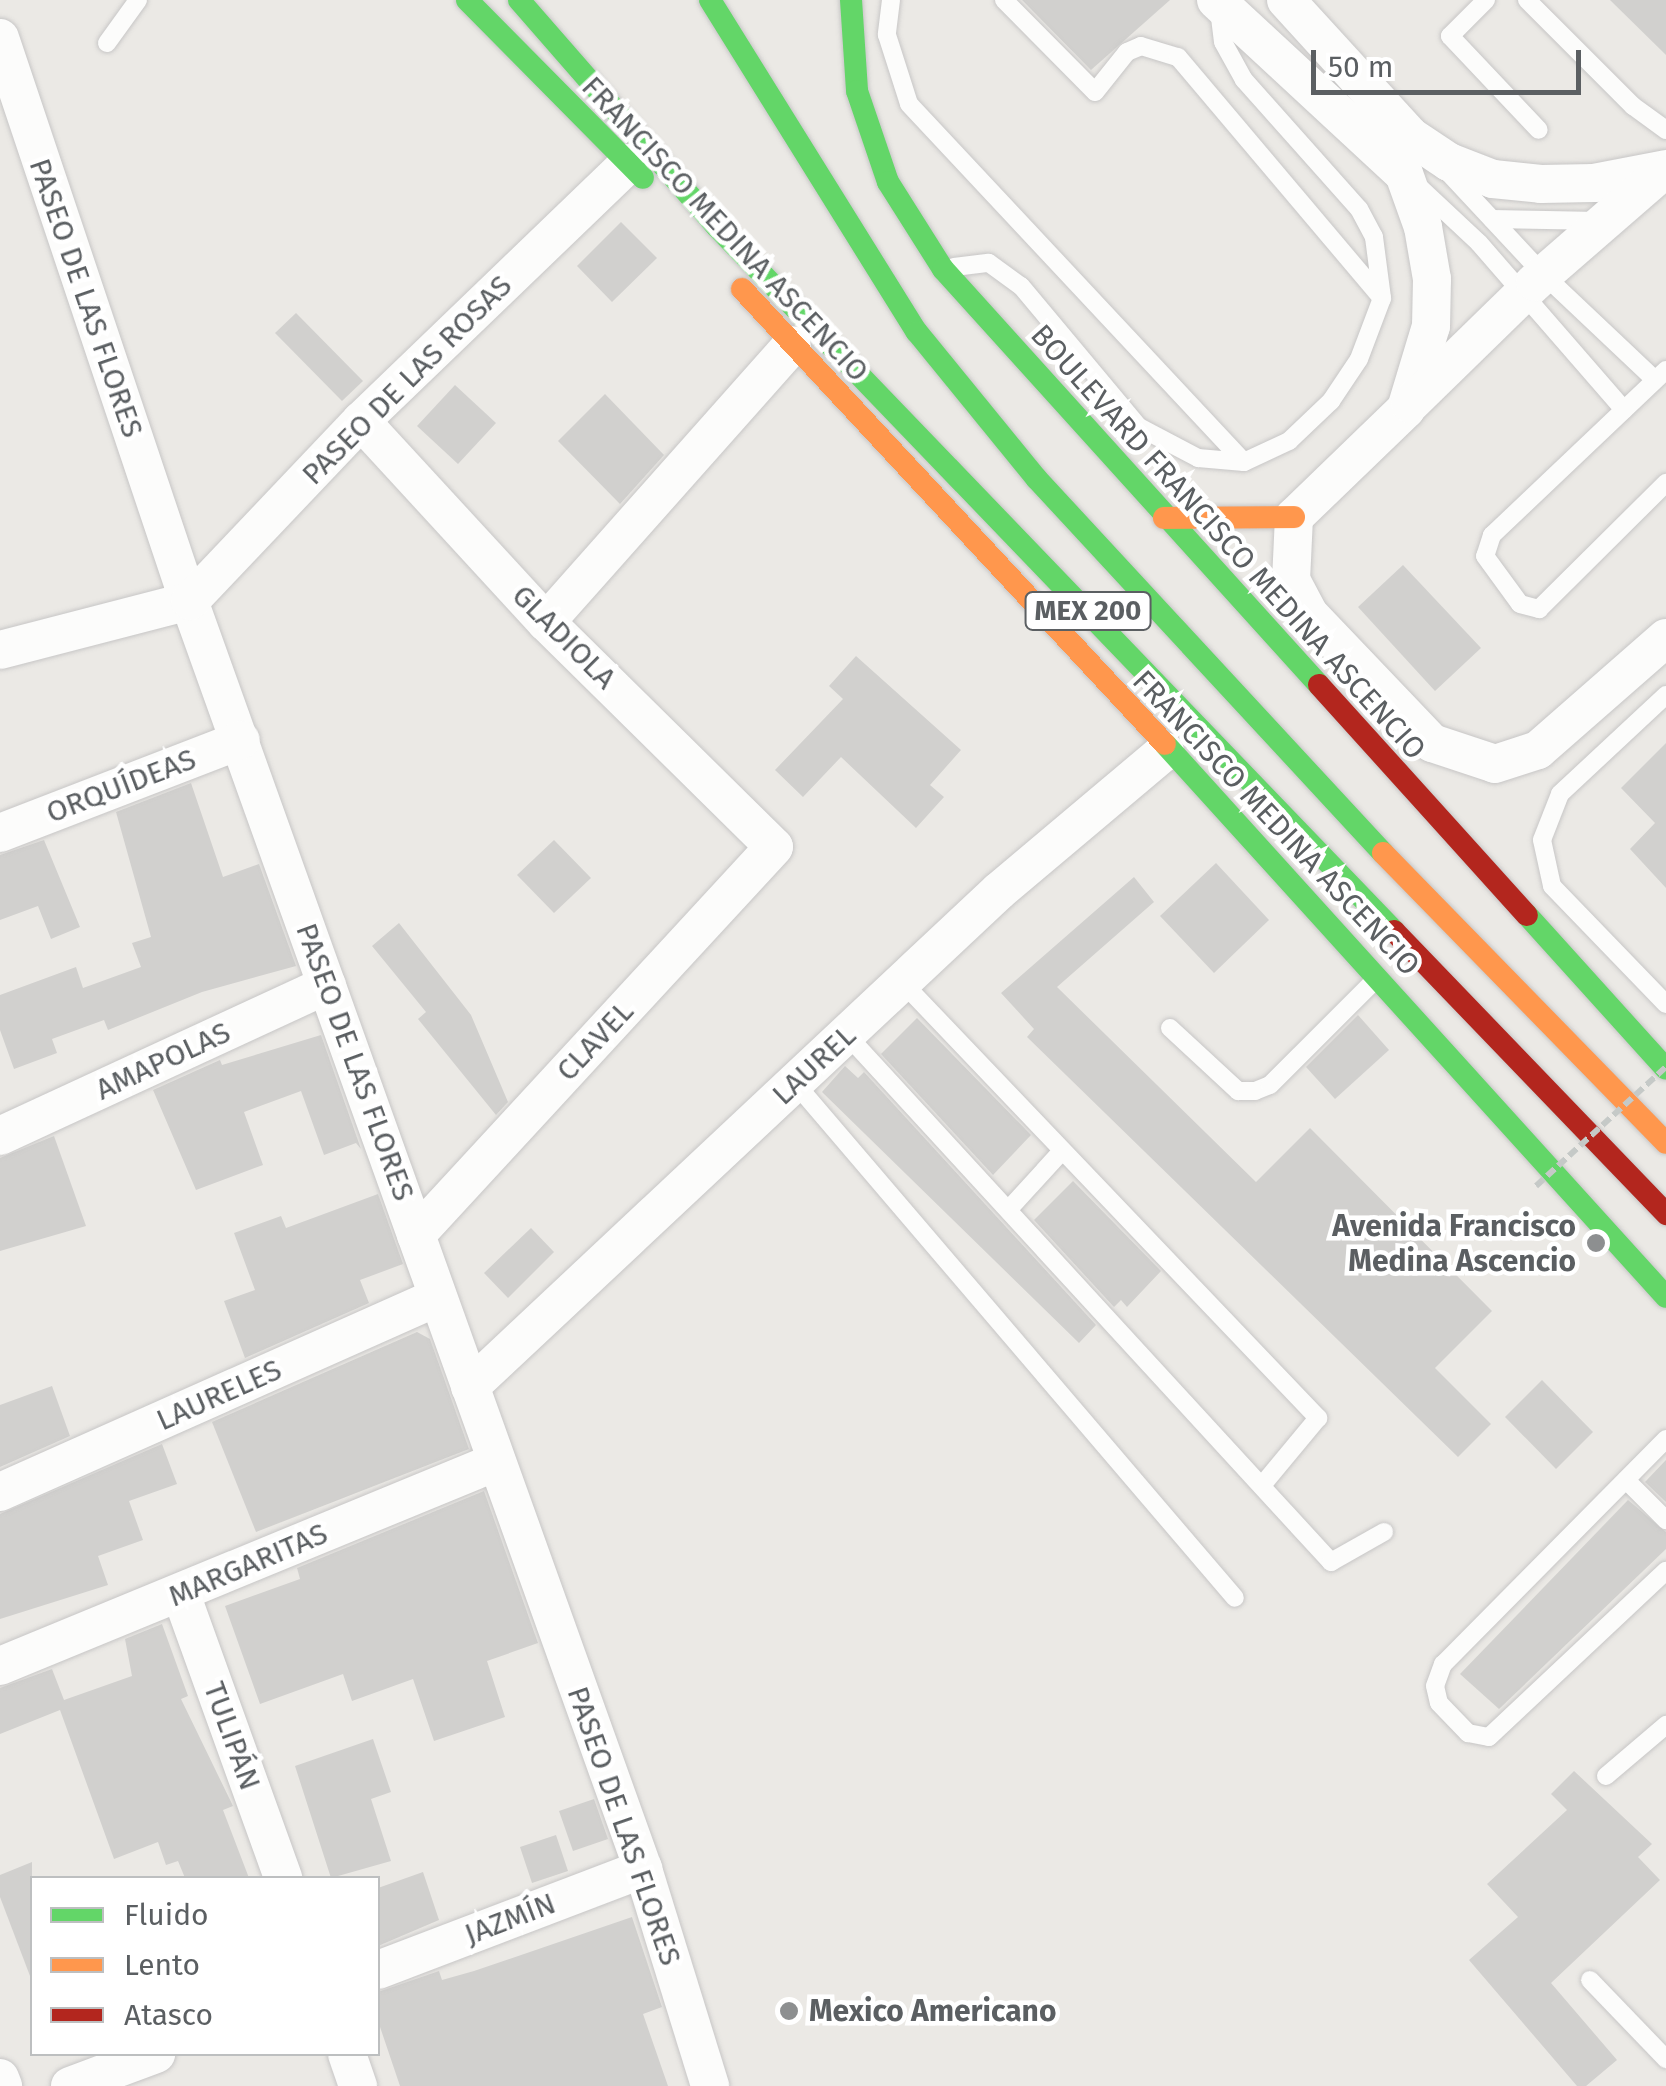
<!DOCTYPE html>
<html>
<head>
<meta charset="utf-8">
<style>
  body { margin:0 }
  #map { position:relative; width:1666px; height:2086px; overflow:hidden; background:#ebe9e5; font-family:"Fira Sans",sans-serif }
  div>[style] { position:absolute }
  [style*='--x'] { left:calc(var(--x)*1px); top:calc(var(--y)*1px); width:calc(var(--w)*1px); rotate:calc(var(--a)*1deg) }
  .building>* { inset:0; background:#d1d0ce }
  .roads { filter:drop-shadow(0 0 2px #c7c6c6) drop-shadow(0 0 2px #c7c6c6) }
  .lane>* { height:18px; margin:-9px; padding:0 9px; transform-origin:9px; border-radius:9px; background:#fcfcfb }
  .street>* { height:38px; margin:-19px; padding:0 19px; transform-origin:19px; border-radius:19px; background:#fcfcfb }
  .fast>* { height:22px; margin:-11px; padding:0 11px; transform-origin:11px; border-radius:11px; background:#63d668 }
  .slow>* { height:22px; margin:-11px; padding:0 11px; transform-origin:11px; border-radius:11px; background:#ff974d }
  .jam>* { height:22px; margin:-11px; padding:0 11px; transform-origin:11px; border-radius:11px; background:#b3261e }
  .path-bridge>* { height:6px; margin-top:-3px; transform-origin:0; background:repeating-linear-gradient(90deg,#c5c9c7 0 10px,transparent 0 15px) }
  .dots>* { width:28px; height:28px; translate:-50% -50%; box-sizing:border-box; border:5px solid #fff; border-radius:50% }
  span { translate:-50% -50%; white-space:nowrap; text-align:center; line-height:1.15; -webkit-text-stroke:9px #fff; paint-order:stroke }
  .shield-label span { padding:2px 8px; background:#fff; border:2px solid; border-radius:8px; -webkit-text-stroke-width:0 }
  .shield-label { font-size:28px; color:#5b5f62; font-weight:700 }
  .street-label { font-size:30px; color:#5b5f62 }
  .poi-label { font-size:30px; color:#5b5f62; font-weight:700 }
  .right { translate:-100% -50%; text-align:right }
  .left { translate:0 -50%; text-align:left }
  .legend { position:absolute; left:30px; top:1876px; width:350px; height:180px; box-sizing:border-box; background:#fff; border:2px solid #bdbfc0; margin:0; padding:12px 18px; list-style:none; font-size:30px; color:#5b5f62 }
  .legend li { display:flex; align-items:center; gap:20px; height:50px }
  .legend b { width:50px; border:2px solid #bdbfc0 }
  .scale { position:absolute; left:1311px; top:50px; width:270px; height:45px; box-sizing:border-box; border:5px solid #5b5f62; border-top:0; padding-left:12px; font-size:30px; line-height:35px; white-space:nowrap; color:#5b5f62; -webkit-text-stroke:8px #fff; paint-order:stroke }
</style>
</head>
<body>
<div id="map">
  <div class="building">
    <i style="clip-path:polygon(1022px 0,1170px 0,1091px 70px)"></i>
    <i style="clip-path:polygon(1610px 0,1666px 0,1666px 55px)"></i>
    <i style="clip-path:polygon(621px 222px,657px 258px,612px 302px,577px 266px)"></i>
    <i style="clip-path:polygon(296px 313px,363px 381px,342px 401px,275px 333px)"></i>
    <i style="clip-path:polygon(455px 385px,496px 423px,458px 464px,417px 426px)"></i>
    <i style="clip-path:polygon(605px 394px,664px 455px,620px 504px,558px 441px)"></i>
    <i style="clip-path:polygon(1403px 565px,1481px 648px,1435px 691px,1358px 607px)"></i>
    <i style="clip-path:polygon(856px 656px,961px 750px,930px 785px,944px 797px,916px 828px,841px 757px,803px 797px,775px 770px,843px 699px,829px 686px)"></i>
    <i style="clip-path:polygon(1666px 743px,1666px 888px,1630px 849px,1655px 823px,1621px 788px)"></i>
    <i style="clip-path:polygon(191px 783px,223px 877px,259px 864px,296px 966px,202px 992px,108px 1030px,104px 1020px,52px 1039px,57px 1053px,14px 1069px,0 1030px,0 995px,76px 967px,83px 988px,141px 967px,132px 943px,151px 937px,116px 812px)"></i>
    <i style="clip-path:polygon(44px 840px,80px 927px,51px 939px,38px 906px,0 920px,0 855px)"></i>
    <i style="clip-path:polygon(554px 840px,591px 878px,554px 913px,517px 875px)"></i>
    <i style="clip-path:polygon(1216px 863px,1269px 920px,1214px 973px,1160px 916px)"></i>
    <i style="clip-path:polygon(1134px 877px,1154px 902px,1057px 987px,1256px 1182px,1310px 1128px,1492px 1311px,1435px 1368px,1491px 1424px,1458px 1457px,1027px 1037px,1034px 1029px,1001px 993px)"></i>
    <i style="clip-path:polygon(399px 923px,471px 1015px,508px 1102px,496px 1115px,418px 1019px,426px 1012px,372px 946px)"></i>
    <i style="clip-path:polygon(1358px 1015px,1389px 1050px,1335px 1099px,1306px 1067px)"></i>
    <i style="clip-path:polygon(917px 1018px,1031px 1135px,993px 1175px,881px 1054px)"></i>
    <i style="clip-path:polygon(321px 1035px,361px 1149px,356px 1143px,324px 1155px,301px 1091px,244px 1112px,263px 1165px,196px 1190px,153px 1090px,220px 1060px,222px 1065px)"></i>
    <i style="clip-path:polygon(845px 1066px,858px 1078px,864px 1072px,1096px 1325px,1079px 1343px,822px 1092px)"></i>
    <i style="clip-path:polygon(54px 1136px,86px 1226px,0 1251px,0 1158px)"></i>
    <i style="clip-path:polygon(1073px 1181px,1161px 1271px,1127px 1307px,1121px 1300px,1114px 1307px,1034px 1220px)"></i>
    <i style="clip-path:polygon(378px 1194px,403px 1264px,360px 1280px,369px 1303px,245px 1358px,224px 1301px,255px 1290px,234px 1233px,281px 1216px,286px 1228px)"></i>
    <i style="clip-path:polygon(531px 1228px,554px 1252px,508px 1298px,484px 1273px)"></i>
    <i style="clip-path:polygon(417px 1332px,430px 1339px,469px 1449px,256px 1532px,212px 1422px)"></i>
    <i style="clip-path:polygon(1542px 1380px,1593px 1432px,1556px 1469px,1505px 1417px)"></i>
    <i style="clip-path:polygon(52px 1386px,70px 1436px,0 1467px,0 1405px)"></i>
    <i style="clip-path:polygon(162px 1444px,177px 1484px,129px 1501px,143px 1540px,98px 1556px,108px 1585px,0 1619px,0 1514px)"></i>
    <i style="clip-path:polygon(1666px 1460px,1666px 1502px,1645px 1482px)"></i>
    <i style="clip-path:polygon(484px 1491px,538px 1643px,487px 1661px,505px 1717px,434px 1741px,413px 1679px,352px 1701px,343px 1674px,260px 1704px,225px 1606px,300px 1579px,297px 1568px)"></i>
    <i style="clip-path:polygon(1628px 1500px,1666px 1532px,1666px 1549px,1499px 1709px,1460px 1674px)"></i>
    <i style="clip-path:polygon(162px 1624px,188px 1696px,181px 1699px,233px 1806px,223px 1810px,249px 1878px,185px 1878px,178px 1861px,166px 1865px,158px 1842px,114px 1859px,60px 1710px,0 1734px,0 1688px,52px 1669px,64px 1700px,132px 1676px,125px 1639px)"></i>
    <i style="clip-path:polygon(373px 1739px,391px 1792px,371px 1799px,391px 1861px,331px 1878px,295px 1766px)"></i>
    <i style="clip-path:polygon(1574px 1771px,1652px 1844px,1638px 1857px,1660px 1880px,1551px 1983px,1617px 2060px,1586px 2086px,1577px 2086px,1469px 1960px,1518px 1917px,1487px 1884px,1567px 1810px,1551px 1794px)"></i>
    <i style="clip-path:polygon(594px 1799px,608px 1839px,573px 1851px,559px 1811px)"></i>
    <i style="clip-path:polygon(556px 1835px,568px 1871px,532px 1883px,520px 1847px)"></i>
    <i style="clip-path:polygon(32px 1862px,32px 1975px,30px 1976px,0 1897px,0 1875px)"></i>
    <i style="clip-path:polygon(423px 1872px,439px 1920px,378px 1946px,378px 1888px)"></i>
    <i style="clip-path:polygon(632px 1917px,662px 2007px,643px 2014px,668px 2086px,400px 2086px,378px 2021px,378px 1992px,439px 1971px,442px 1980px,474px 1971px)"></i>
  </div>
  <div class="roads">
    <div class="lane">
      <i style="--x:891;--y:0;--w:35;--a:97"></i>
      <i style="--x:887;--y:35;--w:72;--a:72.3"></i>
      <i style="--x:909;--y:104;--w:490;--a:46.9"></i>
      <i style="--x:1004;--y:0;--w:129;--a:45.3"></i>
      <i style="--x:1095;--y:92;--w:51;--a:-51.3"></i>
      <i style="--x:1127;--y:52;--w:15;--a:-23"></i>
      <i style="--x:1141;--y:46;--w:39;--a:17"></i>
      <i style="--x:1178;--y:57;--w:316;--a:49.8"></i>
      <i style="--x:1486;--y:0;--w:51;--a:135"></i>
      <i style="--x:1450;--y:36;--w:129;--a:46.6"></i>
      <i style="--x:1527;--y:0;--w:150;--a:45"></i>
      <i style="--x:1633;--y:106;--w:41;--a:36"></i>
      <i style="--x:107;--y:43;--w:53;--a:-54.2"></i>
      <i style="--x:1447;--y:171;--w:141;--a:47"></i>
      <i style="--x:1543;--y:274;--w:154;--a:43.4"></i>
      <i style="--x:1416;--y:184;--w:86;--a:43.1"></i>
      <i style="--x:1479;--y:243;--w:221;--a:49"></i>
      <i style="--x:1492;--y:219;--w:108;--a:1.1"></i>
      <i style="--x:954;--y:267;--w:35;--a:-7"></i>
      <i style="--x:989;--y:263;--w:39;--a:36"></i>
      <i style="--x:1021;--y:286;--w:184;--a:50.1"></i>
      <i style="--x:1139;--y:427;--w:67;--a:27.7"></i>
      <i style="--x:1198;--y:458;--w:46;--a:5"></i>
      <i style="--x:1244;--y:462;--w:50;--a:-25"></i>
      <i style="--x:1289;--y:441;--w:58;--a:-43.6"></i>
      <i style="--x:1331;--y:401;--w:50;--a:-56.3"></i>
      <i style="--x:1359;--y:359;--w:65;--a:-69.3"></i>
      <i style="--x:1382;--y:298;--w:62;--a:-97.5"></i>
      <i style="--x:1374;--y:237;--w:32;--a:-118"></i>
      <i style="--x:1359;--y:209;--w:173;--a:-131.7"></i>
      <i style="--x:1244;--y:80;--w:43;--a:-118.9"></i>
      <i style="--x:1223;--y:42;--w:34;--a:-97"></i>
      <i style="--x:1666;--y:370;--w:240;--a:136.5"></i>
      <i style="--x:1492;--y:535;--w:22;--a:108"></i>
      <i style="--x:1485;--y:556;--w:59;--a:53.9"></i>
      <i style="--x:1520;--y:604;--w:20;--a:15"></i>
      <i style="--x:1539;--y:609;--w:179;--a:-44.8"></i>
      <i style="--x:1666;--y:695;--w:145;--a:137"></i>
      <i style="--x:1560;--y:794;--w:49;--a:111.4"></i>
      <i style="--x:1542;--y:840;--w:47;--a:77.7"></i>
      <i style="--x:1552;--y:886;--w:164;--a:46"></i>
      <i style="--x:902;--y:982;--w:603;--a:46.34"></i>
      <i style="--x:1318;--y:1418;--w:85;--a:129.7"></i>
      <i style="--x:1170;--y:1028;--w:93;--a:42.8"></i>
      <i style="--x:1238;--y:1091;--w:17;--a:0"></i>
      <i style="--x:1255;--y:1091;--w:16;--a:-22"></i>
      <i style="--x:1270;--y:1085;--w:150;--a:-45"></i>
      <i style="--x:846;--y:1034;--w:717;--a:47.43"></i>
      <i style="--x:1331;--y:1562;--w:61;--a:-29.5"></i>
      <i style="--x:795;--y:1083;--w:677;--a:49.49"></i>
      <i style="--x:1009;--y:1209;--w:79;--a:-47.6"></i>
      <i style="--x:1666;--y:1439;--w:317;--a:134.7"></i>
      <i style="--x:1443;--y:1664;--w:23;--a:110"></i>
      <i style="--x:1435;--y:1686;--w:17;--a:77"></i>
      <i style="--x:1439;--y:1703;--w:42;--a:46"></i>
      <i style="--x:1468;--y:1733;--w:21;--a:11"></i>
      <i style="--x:1489;--y:1737;--w:243;--a:-43.2"></i>
      <i style="--x:1626;--y:1480;--w:57;--a:45"></i>
      <i style="--x:1606;--y:1776;--w:79;--a:-40.4"></i>
      <i style="--x:1590;--y:1980;--w:110;--a:46.1"></i>
    </div>
    <div class="street">
      <i style="--x:1216;--y:0;--w:256;--a:42.8"></i>
      <i style="--x:1404;--y:174;--w:56;--a:70.3"></i>
      <i style="--x:1423;--y:227;--w:53;--a:80.2"></i>
      <i style="--x:1432;--y:279;--w:47;--a:91.2"></i>
      <i style="--x:1431;--y:326;--w:87;--a:106.8"></i>
      <i style="--x:1406;--y:409;--w:156;--a:136"></i>
      <i style="--x:1294;--y:517;--w:63;--a:92.7"></i>
      <i style="--x:1291;--y:580;--w:38;--a:62"></i>
      <i style="--x:1309;--y:614;--w:178;--a:46.4"></i>
      <i style="--x:1432;--y:743;--w:66;--a:18.4"></i>
      <i style="--x:1495;--y:764;--w:45;--a:-18"></i>
      <i style="--x:1538;--y:750;--w:170;--a:-41.2"></i>
      <i style="--x:1286;--y:0;--w:184;--a:47.6"></i>
      <i style="--x:1410;--y:136;--w:47;--a:33.7"></i>
      <i style="--x:1449;--y:162;--w:47;--a:21.1"></i>
      <i style="--x:1493;--y:179;--w:48;--a:5.9"></i>
      <i style="--x:1541;--y:184;--w:53;--a:-1.1"></i>
      <i style="--x:1594;--y:183;--w:73;--a:-11"></i>
      <i style="--x:0;--y:38;--w:576;--a:71.47"></i>
      <i style="--x:183;--y:584;--w:1365;--a:70.3"></i>
      <i style="--x:643;--y:1869;--w:227;--a:72.8"></i>
      <i style="--x:1410;--y:404;--w:175;--a:-44.3"></i>
      <i style="--x:1535;--y:282;--w:163;--a:-41"></i>
      <i style="--x:361;--y:421;--w:273;--a:47.4"></i>
      <i style="--x:546;--y:622;--w:320;--a:44.6"></i>
      <i style="--x:774;--y:847;--w:528;--a:132.7"></i>
      <i style="--x:546;--y:622;--w:370;--a:-48.4"></i>
      <i style="--x:0;--y:650;--w:196;--a:-14.5"></i>
      <i style="--x:190;--y:601;--w:248;--a:-46.5"></i>
      <i style="--x:361;--y:421;--w:372;--a:-43.9"></i>
      <i style="--x:0;--y:833;--w:258;--a:-21.1"></i>
      <i style="--x:0;--y:1136;--w:360;--a:-24.8"></i>
      <i style="--x:470;--y:1387;--w:725;--a:-43.16"></i>
      <i style="--x:999;--y:891;--w:217;--a:-40.1"></i>
      <i style="--x:0;--y:1492;--w:479;--a:-24"></i>
      <i style="--x:181;--y:1594;--w:302;--a:70.2"></i>
      <i style="--x:0;--y:1666;--w:536;--a:-22.36"></i>
      <i style="--x:378;--y:1970;--w:284;--a:-20.9"></i>
      <i style="--x:347;--y:2054;--w:34;--a:71"></i>
      <i style="--x:0;--y:2078;--w:9;--a:69"></i>
      <i style="--x:70;--y:2086;--w:92;--a:-20.4"></i>
    </div>
    <div class="fast">
      <i style="--x:467;--y:0;--w:250;--a:45.3"></i>
      <i style="--x:519;--y:0;--w:301;--a:48.9"></i>
      <i style="--x:717;--y:227;--w:977;--a:46.12"></i>
      <i style="--x:710;--y:0;--w:391;--a:58.1"></i>
      <i style="--x:917;--y:332;--w:188;--a:50.8"></i>
      <i style="--x:1036;--y:478;--w:511;--a:47.22"></i>
      <i style="--x:851;--y:0;--w:91;--a:86.2"></i>
      <i style="--x:857;--y:91;--w:96;--a:71.2"></i>
      <i style="--x:888;--y:182;--w:103;--a:57.7"></i>
      <i style="--x:943;--y:269;--w:561;--a:47.89"></i>
      <i style="--x:1165;--y:744;--w:746;--a:47.82"></i>
      <i style="--x:1527;--y:915;--w:207;--a:47.9"></i>
    </div>
    <div class="slow">
      <i style="--x:742;--y:289;--w:621;--a:47.09"></i>
      <i style="--x:1164;--y:518;--w:130;--a:-0.4"></i>
      <i style="--x:1383;--y:853;--w:405;--a:45.7"></i>
    </div>
    <div class="jam">
      <i style="--x:1319;--y:685;--w:310;--a:47.9"></i>
      <i style="--x:1394;--y:931;--w:393;--a:46.1"></i>
    </div>
  </div>
  <div class="path-bridge">
    <i style="--x:1536;--y:1186;--w:176;--a:-42.5"></i>
  </div>
  <div class="dots">
    <i style="left:1596px;top:1243px;background:#8d8f90"></i>
    <i style="left:789px;top:2011px;background:#8d8f90"></i>
  </div>
  <div class="shield-label">
    <span style="left:1088px;top:611px">MEX 200</span>
  </div>
  <div class="street-label">
    <span style="left:725px;top:229px;rotate:47deg">FRANCISCO MEDINA ASCENCIO</span>
    <span style="left:86px;top:298px;rotate:71deg">PASEO DE LAS FLORES</span>
    <span style="left:407px;top:380px;rotate:-45deg">PASEO DE LAS ROSAS</span>
    <span style="left:1228px;top:542px;rotate:48deg">BOULEVARD FRANCISCO MEDINA ASCENCIO</span>
    <span style="left:564px;top:637px;rotate:45deg">GLADIOLA</span>
    <span style="left:121px;top:786px;rotate:-21deg">ORQUÍDEAS</span>
    <span style="left:1276px;top:823px;rotate:47deg">FRANCISCO MEDINA ASCENCIO</span>
    <span style="left:595px;top:1041px;rotate:-47deg">CLAVEL</span>
    <span style="left:163px;top:1061px;rotate:-25deg">AMAPOLAS</span>
    <span style="left:355px;top:1062px;rotate:70deg">PASEO DE LAS FLORES</span>
    <span style="left:814px;top:1065px;rotate:-43deg">LAUREL</span>
    <span style="left:219px;top:1395px;rotate:-24deg">LAURELES</span>
    <span style="left:248px;top:1565px;rotate:-23deg">MARGARITAS</span>
    <span style="left:232px;top:1736px;rotate:70deg">TULIPÁN</span>
    <span style="left:624px;top:1826px;rotate:71deg">PASEO DE LAS FLORES</span>
    <span style="left:510px;top:1919px;rotate:-21deg">JAZMÍN</span>
  </div>
  <div class="poi-label">
    <span class="right" style="left:1576px;top:1243px">Avenida Francisco<br>Medina Ascencio</span>
    <span class="left" style="left:809px;top:2011px">Mexico Americano</span>
  </div>
  <ul class="legend">
  <li><b style="height:12px;background:#63d668"></b>Fluido</li>
  <li><b style="height:12px;background:#ff974d"></b>Lento</li>
  <li><b style="height:12px;background:#b3261e"></b>Atasco</li>
  </ul>
  <div class="scale">50 m</div>
</div>
</body>
</html>
